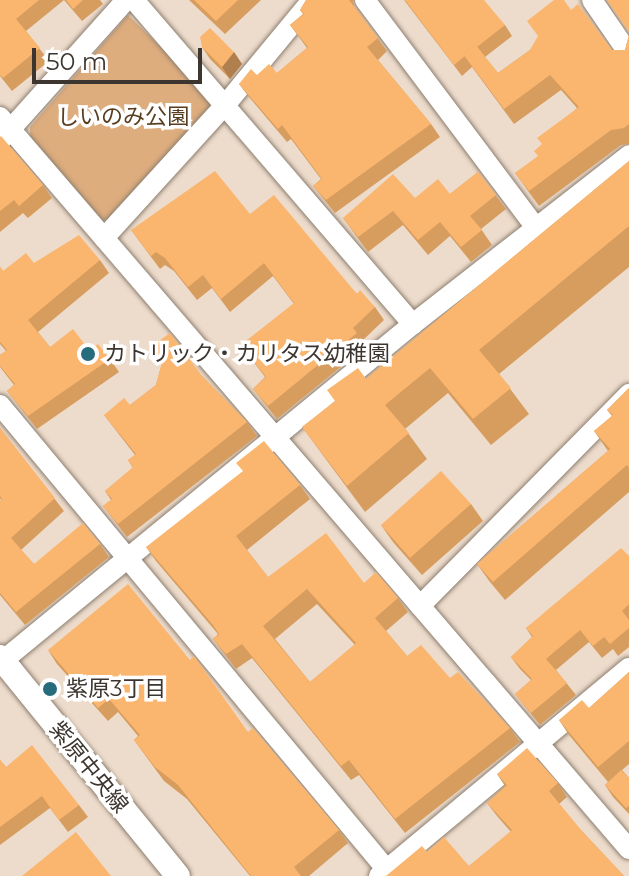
<!DOCTYPE html>
<html>
<head>
<meta charset="utf-8">
<style>
  body { margin:0 }
  #map { position:relative; width:629px; height:876px; overflow:hidden; background:#eddccc; font-family:Montserrat,"Noto Sans JP",sans-serif }
  div>[style] { position:absolute }
  [style*='--x'] { left:calc(var(--x)*1px); top:calc(var(--y)*1px); width:calc(var(--w)*1px); rotate:calc(var(--a)*1deg) }
  .green>* { inset:0; background:#ddad7e }
  .roads { filter:drop-shadow(0 0 2px #8d7e6f) drop-shadow(0 0 2px #8d7e6f) }
  .minor>* { height:20px; margin:-10px; padding:0 10px; transform-origin:10px; border-radius:10px; background:#fff }
  .tertiary>* { height:24px; margin:-12px; padding:0 12px; transform-origin:12px; border-radius:12px; background:#fff }
  .wall>* { inset:0; background:#d79d5f }
  .shaded-wall>* { inset:0; background:#af7f4e }
  .building>* { inset:0; background:#fab66f }
  .dots>* { width:22px; height:22px; translate:-50% -50%; box-sizing:border-box; border:4px solid #fff; border-radius:50% }
  span { translate:-50% -50%; white-space:nowrap; text-align:center; line-height:1.15; -webkit-text-stroke:7px #fff; paint-order:stroke }
  .park-label { font-size:22px; color:#593d1f }
  .poi-label { font-size:22px; color:#3d3630 }
  .left { translate:0 -50%; text-align:left }
  .street-label { font-size:22px; color:#3d3630 }
  .scale { position:absolute; left:32px; top:48px; width:170px; height:36px; box-sizing:border-box; border:4px solid #3d3630; border-top:0; padding-left:10px; font-size:24px; line-height:28px; white-space:nowrap; color:#3d3630; -webkit-text-stroke:6px #fff; paint-order:stroke }
</style>
</head>
<body>
<div id="map">
  <div class="green">
    <i style="clip-path:polygon(128px 15px,221px 106px,113px 219px,102px 220px,30px 137px,30px 127px)"></i>
  </div>
  <div class="roads">
    <div class="minor">
      <i style="--x:134;--y:0;--w:428;--a:49.3"></i>
      <i style="--x:365;--y:0;--w:286;--a:53.1"></i>
      <i style="--x:592;--y:0;--w:65;--a:55.6"></i>
      <i style="--x:0;--y:117;--w:965;--a:49.33"></i>
      <i style="--x:0;--y:141;--w:189;--a:-48.2"></i>
      <i style="--x:104;--y:238;--w:181;--a:-47.7"></i>
      <i style="--x:226;--y:104;--w:135;--a:-50.4"></i>
      <i style="--x:0;--y:405;--w:613;--a:50.23"></i>
      <i style="--x:420;--y:606;--w:298;--a:-45.4"></i>
      <i style="--x:0;--y:663;--w:534;--a:-39.38"></i>
      <i style="--x:413;--y:324;--w:274;--a:-38"></i>
      <i style="--x:379;--y:876;--w:325;--a:-39.8"></i>
    </div>
    <div class="tertiary">
      <i style="--x:0;--y:657;--w:282;--a:50.9"></i>
    </div>
  </div>
  <div class="wall">
    <i style="clip-path:polygon(0 0,100px 0,103px 4px,82px 21px,64px 0,26px 31px,49px 61px,12px 91px,0 76px)"></i>
    <i style="clip-path:polygon(189px 0,261px 0,225px 34px)"></i>
    <i style="clip-path:polygon(306px 0,353px 0,354px 6px,387px 51px,378px 60px,431px 124px,440px 137px,335px 213px,313px 186px,321px 179px,291px 139px,287px 142px,249px 97px,239px 84px,257px 75px,277px 73px,307px 48px,290px 25px,303px 14px,300px 10px)"></i>
    <i style="clip-path:polygon(404px 0,505px 25px,512px 36px,485px 57px,498px 73px,530px 50px,571px 10px,612px 50px,625px 50px,629px 35px,629px 144px,621px 145px,539px 206px,515px 173px,538px 157px,542px 145px,577px 108px,561px 90px,514px 124px,472px 67px,462px 76px)"></i>
    <i style="clip-path:polygon(202px 47px,234px 52px,242px 64px,230px 79px,210px 59px)"></i>
    <i style="clip-path:polygon(0 137px,43px 185px,52px 198px,28px 218px,23px 213px,0 232px)"></i>
    <i style="clip-path:polygon(629px 161px,629px 267px,499px 374px,529px 414px,491px 445px,448px 393px,405px 429px,427px 459px,365px 512px,302px 427px,366px 379px)"></i>
    <i style="clip-path:polygon(478px 172px,506px 209px,481px 229px,492px 245px,471px 262px,450px 236px,428px 255px,403px 225px,368px 252px,343px 218px,415px 198px,450px 194px)"></i>
    <i style="clip-path:polygon(250px 214px,375px 307px,384px 320px,362px 341px,366px 346px,277px 419px,253px 389px,265px 377px,241px 345px,294px 304px,273px 276px,230px 312px,212px 288px,197px 300px,174px 271px,165px 265px,160px 269px,131px 230px)"></i>
    <i style="clip-path:polygon(100px 260px,109px 273px,38px 332px,50px 347px,89px 350px,110px 359px,119px 372px,37px 429px,7px 391px,14px 385px,0 367px,0 355px,6px 351px,0 344px,0 267px,3px 271px,34px 263px)"></i>
    <i style="clip-path:polygon(151px 347px,202px 376px,247px 422px,257px 436px,127px 537px,103px 506px,111px 500px,105px 491px,133px 468px,128px 460px,135px 455px,104px 415px,130px 405px,156px 385px,162px 363px)"></i>
    <i style="clip-path:polygon(629px 388px,629px 492px,505px 600px,490px 582px,477px 564px,608px 451px,594px 431px,612px 416px,607px 410px)"></i>
    <i style="clip-path:polygon(0 428px,64px 511px,21px 550px,34px 564px,100px 544px,109px 557px,25px 625px,0 595px,0 501px,1px 500px,0 498px)"></i>
    <i style="clip-path:polygon(evenodd,300px 485px,310px 499px,247px 550px,268px 577px,364px 583px,398px 598px,408px 612px,386px 631px,407px 656px,450px 678px,510px 728px,520px 742px,405px 833px,359px 775px,351px 780px,252px 658px,236px 669px,213px 639px,218px 634px,156px 561px,146px 547px,300px 485px,317px 604px,355px 645px,310px 682px,275px 639px,317px 604px)"></i>
    <i style="clip-path:polygon(471px 504px,483px 521px,422px 575px,393px 542px,381px 525px)"></i>
    <i style="clip-path:polygon(629px 556px,629px 647px,618px 656px,613px 649px,602px 658px,589px 642px,556px 670px,576px 695px,540px 725px,515px 694px,531px 680px,520px 669px,511px 657px,532px 637px,526px 628px)"></i>
    <i style="clip-path:polygon(48px 650px,248px 732px,339px 830px,348px 843px,309px 876px,250px 876px,187px 799px,164px 781px,134px 740px,138px 736px,118px 712px,108px 721px,57px 664px)"></i>
    <i style="clip-path:polygon(629px 672px,629px 764px,622px 770px,629px 778px,629px 814px,613px 797px,605px 785px,608px 782px,569px 735px,559px 720px,589px 708px)"></i>
    <i style="clip-path:polygon(0 760px,6px 767px,79px 805px,88px 817px,68px 832px,50px 808px,0 845px)"></i>
    <i style="clip-path:polygon(497px 774px,558px 783px,567px 797px,559px 804px,580px 829px,624px 876px,386px 876px,427px 852px,469px 866px,511px 832px,497px 816px,487px 803px,505px 786px)"></i>
  </div>
  <div class="shaded-wall">
    <i style="clip-path:polygon(234px 52px,242px 64px,230px 79px,222px 67px)"></i>
  </div>
  <div class="building">
    <i style="clip-path:polygon(0 0,39px 0,16px 19px,40px 48px,3px 78px,0 75px)"></i>
    <i style="clip-path:polygon(66px 0,83px 0,73px 9px)"></i>
    <i style="clip-path:polygon(194px 0,238px 0,216px 21px)"></i>
    <i style="clip-path:polygon(306px 0,349px 0,378px 38px,367px 47px,431px 124px,326px 200px,313px 186px,322px 179px,282px 125px,278px 129px,239px 84px,251px 69px,257px 75px,269px 64px,277px 73px,308px 47px,290px 25px,304px 14px,300px 10px)"></i>
    <i style="clip-path:polygon(405px 0,484px 0,505px 25px,477px 47px,475px 44px,463px 54px,465px 56px,454px 65px)"></i>
    <i style="clip-path:polygon(554px 0,564px 0,571px 10px,578px 4px,612px 50px,625px 50px,629px 35px,629px 124px,624px 128px,611px 130px,529px 191px,515px 173px,538px 156px,534px 151px,542px 144px,537px 138px,579px 107px,550px 75px,504px 109px,463px 54px,475px 44px,498px 73px,530px 50px,538px 36px,527px 21px)"></i>
    <i style="clip-path:polygon(607px 0,629px 0,629px 32px)"></i>
    <i style="clip-path:polygon(210px 28px,234px 52px,222px 67px,202px 47px,200px 37px)"></i>
    <i style="clip-path:polygon(1px 136px,43px 185px,19px 206px,14px 200px,0 211px,0 137px)"></i>
    <i style="clip-path:polygon(629px 161px,629px 226px,479px 350px,511px 388px,473px 419px,430px 368px,385px 405px,409px 433px,347px 486px,302px 427px,335px 401px,327px 390px,358px 368px,366px 379px)"></i>
    <i style="clip-path:polygon(215px 171px,250px 214px,274px 195px,357px 294px,360px 290px,375px 307px,353px 328px,357px 333px,268px 406px,253px 389px,266px 377px,241px 345px,294px 303px,264px 263px,221px 299px,203px 275px,188px 287px,165px 258px,156px 252px,151px 256px,131px 230px)"></i>
    <i style="clip-path:polygon(478px 172px,496px 195px,470px 216px,482px 230px,461px 247px,440px 222px,418px 240px,393px 211px,358px 237px,343px 218px,393px 174px,415px 198px,438px 179px,450px 194px)"></i>
    <i style="clip-path:polygon(79px 235px,100px 260px,28px 320px,50px 347px,73px 329px,89px 350px,98px 344px,110px 359px,28px 416px,7px 391px,15px 384px,0 366px,0 355px,7px 350px,0 342px,0 267px,3px 271px,26px 253px,34px 263px)"></i>
    <i style="clip-path:polygon(170px 333px,202px 376px,247px 422px,118px 524px,103px 506px,112px 499px,105px 491px,133px 467px,128px 460px,136px 454px,104px 415px,124px 398px,130px 405px,156px 385px,162px 362px,151px 347px)"></i>
    <i style="clip-path:polygon(629px 388px,629px 468px,627px 465px,493px 582px,477px 564px,610px 449px,594px 431px,613px 415px,607px 410px)"></i>
    <i style="clip-path:polygon(0 428px,55px 498px,11px 538px,34px 564px,83px 523px,100px 544px,16px 612px,0 593px,0 501px,2px 499px,0 496px)"></i>
    <i style="clip-path:polygon(evenodd,264px 441px,300px 485px,236px 536px,268px 577px,326px 533px,364px 583px,376px 572px,398px 598px,375px 618px,407px 656px,421px 645px,450px 678px,458px 672px,510px 728px,395px 819px,349px 760px,341px 766px,242px 644px,226px 654px,213px 639px,219px 634px,213px 625px,146px 547px,243px 471px,236px 463px,264px 441px,307px 589px,356px 643px,310px 682px,263px 626px,307px 589px)"></i>
    <i style="clip-path:polygon(441px 471px,471px 504px,410px 558px,381px 525px)"></i>
    <i style="clip-path:polygon(621px 548px,629px 556px,629px 604px,622px 611px,629px 620px,629px 628px,610px 644px,604px 637px,593px 646px,580px 630px,546px 659px,567px 683px,531px 713px,515px 694px,532px 679px,511px 657px,533px 636px,526px 628px)"></i>
    <i style="clip-path:polygon(128px 584px,190px 660px,194px 656px,248px 732px,253px 728px,339px 830px,294px 867px,301px 876px,251px 876px,178px 785px,155px 767px,134px 740px,140px 735px,109px 699px,98px 708px,48px 650px)"></i>
    <i style="clip-path:polygon(629px 672px,629px 741px,598px 767px,559px 720px,582px 700px,589px 708px)"></i>
    <i style="clip-path:polygon(32px 745px,79px 805px,59px 820px,42px 796px,0 827px,0 760px,6px 767px)"></i>
    <i style="clip-path:polygon(527px 748px,558px 783px,549px 791px,580px 829px,624px 876px,386px 876px,422px 846px,427px 852px,444px 837px,469px 866px,512px 830px,487px 803px,507px 785px,497px 774px)"></i>
    <i style="clip-path:polygon(621px 770px,629px 778px,629px 806px,626px 808px,605px 785px)"></i>
    <i style="clip-path:polygon(76px 832px,111px 876px,22px 876px)"></i>
  </div>
  <div class="dots">
    <i style="left:88px;top:354px;background:#276c7c"></i>
    <i style="left:50px;top:689px;background:#276c7c"></i>
  </div>
  <div class="park-label">
    <span style="left:123px;top:117px">しいのみ公園</span>
  </div>
  <div class="poi-label">
    <span class="left" style="left:104px;top:354px">カトリック・カリタス幼稚園</span>
    <span class="left" style="left:66px;top:689px">紫原3丁目</span>
  </div>
  <div class="street-label">
    <span style="left:89px;top:767px;rotate:51deg">紫原中央線</span>
  </div>
  <div class="scale">50 m</div>
</div>
</body>
</html>
